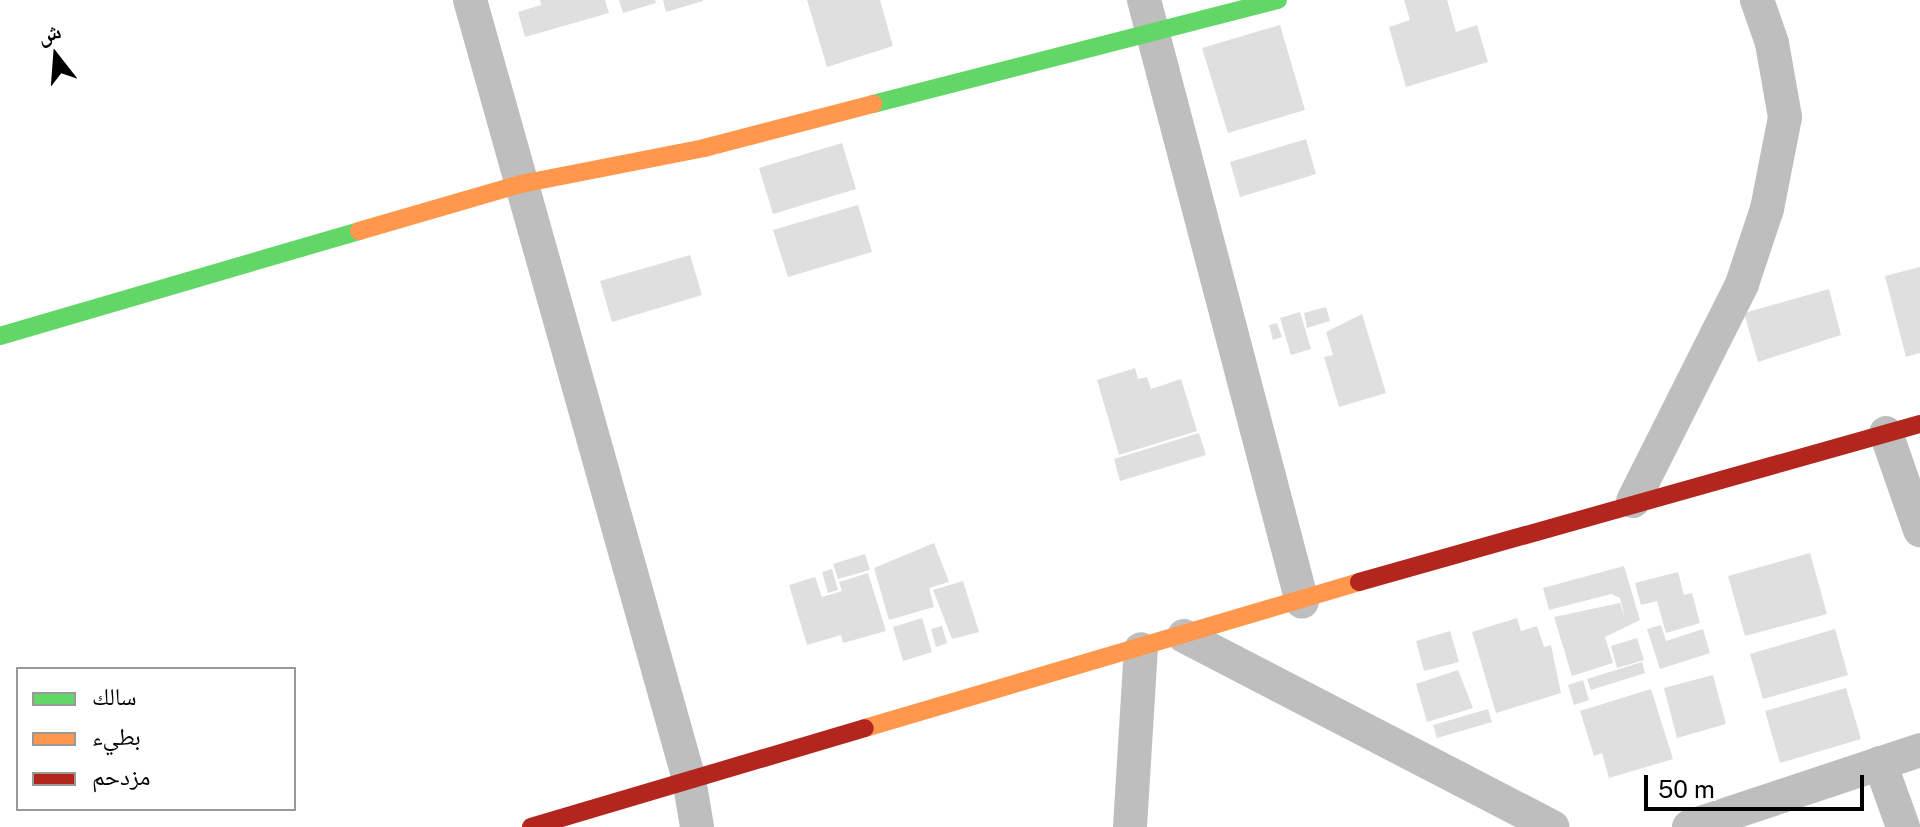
<!DOCTYPE html>
<html>
<head>
<meta charset="utf-8">
<style>
  body { margin:0 }
  #map { position:relative; width:1920px; height:827px; overflow:hidden; background:#fff; font-family:"Public Sans","Noto Naskh Arabic",sans-serif }
  div>[style] { position:absolute }
  [style*='--x'] { left:calc(var(--x)*1px); top:calc(var(--y)*1px); width:calc(var(--w)*1px); rotate:calc(var(--a)*1deg) }
  .building>* { inset:0; background:#dfdfdf }
  .street>* { height:34px; margin:-17px; padding:0 17px; transform-origin:17px; border-radius:17px; background:#bebebe }
  .fast>* { height:18px; margin:-9px; padding:0 9px; transform-origin:9px; border-radius:9px; background:#63d668 }
  .slow>* { height:18px; margin:-9px; padding:0 9px; transform-origin:9px; border-radius:9px; background:#ff974d }
  .jam>* { height:18px; margin:-9px; padding:0 9px; transform-origin:9px; border-radius:9px; background:#b3261e }
  span { translate:-50% -50%; white-space:nowrap; text-align:center; line-height:1.15; -webkit-text-stroke:6px #fff; paint-order:stroke }
  .legend { position:absolute; left:16px; top:667px; width:280px; height:144px; box-sizing:border-box; background:#fff; border:2px solid #999; margin:0; padding:10px 14px; list-style:none; font-size:24px; color:#000 }
  .legend li { display:flex; align-items:center; gap:16px; height:40px }
  .legend b { width:40px; border:2px solid #999 }
  .north { position:absolute; left:16px; top:16px; width:80px; height:80px; -webkit-text-stroke:6px #fff; paint-order:stroke; rotate:343deg; font-size:22px; font-weight:700; line-height:32px; text-align:center; color:#000 }
  .north::after { content:''; display:block; margin:auto; width:28px; height:36px; background:#000; clip-path:polygon(50% 0,100% 100%,50% 72%,0 100%) }
  .scale { position:absolute; left:1644px; top:775px; width:220px; height:36px; box-sizing:border-box; border:4px solid #000; border-top:0; padding-left:10px; font-size:24px; line-height:28px; white-space:nowrap; color:#000; -webkit-text-stroke:6px #fff; paint-order:stroke }
</style>
</head>
<body>
<div id="map">
  <div class="building">
    <i style="clip-path:polygon(540px 0,605px 0,609px 13px,525px 37px,518px 12px,541px 5px)"></i>
    <i style="clip-path:polygon(619px 0,655px 0,656px 3px,623px 13px)"></i>
    <i style="clip-path:polygon(663px 0,703px 0,703px 1px,666px 12px)"></i>
    <i style="clip-path:polygon(807px 0,880px 0,893px 46px,827px 67px)"></i>
    <i style="clip-path:polygon(1404px 0,1447px 0,1456px 32px,1477px 25px,1488px 62px,1406px 87px,1389px 27px,1410px 20px)"></i>
    <i style="clip-path:polygon(1280px 25px,1305px 110px,1228px 133px,1202px 48px)"></i>
    <i style="clip-path:polygon(1306px 139px,1316px 174px,1240px 197px,1230px 162px)"></i>
    <i style="clip-path:polygon(842px 143px,856px 189px,773px 214px,759px 168px)"></i>
    <i style="clip-path:polygon(858px 205px,872px 252px,788px 277px,773px 230px)"></i>
    <i style="clip-path:polygon(690px 255px,702px 295px,612px 322px,600px 281px)"></i>
    <i style="clip-path:polygon(1920px 267px,1920px 353px,1906px 357px,1885px 276px)"></i>
    <i style="clip-path:polygon(1829px 289px,1841px 335px,1758px 362px,1744px 313px)"></i>
    <i style="clip-path:polygon(1326px 307px,1330px 321px,1307px 328px,1304px 313px)"></i>
    <i style="clip-path:polygon(1300px 312px,1311px 349px,1291px 355px,1280px 318px)"></i>
    <i style="clip-path:polygon(1362px 314px,1386px 393px,1339px 407px,1324px 357px,1333px 355px,1326px 332px)"></i>
    <i style="clip-path:polygon(1277px 323px,1282px 337px,1273px 340px,1269px 325px)"></i>
    <i style="clip-path:polygon(1135px 368px,1138px 379px,1147px 377px,1151px 389px,1181px 379px,1197px 431px,1119px 455px,1097px 380px)"></i>
    <i style="clip-path:polygon(1199px 433px,1206px 455px,1120px 481px,1114px 459px)"></i>
    <i style="clip-path:polygon(934px 543px,949px 582px,929px 588px,934px 607px,889px 620px,874px 568px)"></i>
    <i style="clip-path:polygon(1810px 553px,1827px 614px,1745px 636px,1728px 576px)"></i>
    <i style="clip-path:polygon(865px 554px,870px 570px,838px 579px,833px 564px)"></i>
    <i style="clip-path:polygon(1624px 566px,1640px 620px,1605px 637px,1613px 663px,1572px 676px,1554px 617px,1620px 603px,1625px 619px,1620px 598px,1611px 594px,1549px 610px,1543px 588px)"></i>
    <i style="clip-path:polygon(832px 569px,838px 590px,828px 593px,822px 572px)"></i>
    <i style="clip-path:polygon(1678px 572px,1684px 595px,1692px 593px,1700px 623px,1666px 633px,1657px 601px,1641px 605px,1635px 583px)"></i>
    <i style="clip-path:polygon(868px 573px,886px 631px,843px 643px,841px 635px,807px 645px,789px 585px,815px 577px,822px 597px,842px 591px,839px 582px)"></i>
    <i style="clip-path:polygon(963px 581px,979px 632px,952px 639px,933px 590px)"></i>
    <i style="clip-path:polygon(922px 618px,932px 652px,903px 661px,893px 627px)"></i>
    <i style="clip-path:polygon(1517px 618px,1521px 631px,1537px 626px,1544px 647px,1551px 645px,1561px 693px,1496px 713px,1472px 632px)"></i>
    <i style="clip-path:polygon(1661px 625px,1666px 641px,1703px 629px,1710px 653px,1660px 669px,1647px 629px)"></i>
    <i style="clip-path:polygon(942px 626px,947px 643px,936px 647px,931px 629px)"></i>
    <i style="clip-path:polygon(1835px 629px,1848px 675px,1763px 699px,1750px 654px)"></i>
    <i style="clip-path:polygon(1450px 631px,1459px 662px,1424px 671px,1416px 641px)"></i>
    <i style="clip-path:polygon(1637px 638px,1644px 660px,1617px 668px,1611px 646px)"></i>
    <i style="clip-path:polygon(1642px 662px,1645px 673px,1591px 690px,1587px 679px)"></i>
    <i style="clip-path:polygon(1458px 670px,1473px 708px,1427px 722px,1416px 684px)"></i>
    <i style="clip-path:polygon(1713px 675px,1726px 724px,1677px 738px,1664px 688px)"></i>
    <i style="clip-path:polygon(1583px 680px,1589px 700px,1574px 705px,1568px 685px)"></i>
    <i style="clip-path:polygon(1846px 688px,1861px 739px,1780px 763px,1765px 711px)"></i>
    <i style="clip-path:polygon(1651px 689px,1673px 759px,1609px 778px,1602px 753px,1594px 756px,1580px 711px)"></i>
    <i style="clip-path:polygon(1488px 709px,1492px 722px,1437px 738px,1433px 725px)"></i>
  </div>
  <div class="street">
    <i style="--x:470;--y:0;--w:809;--a:74.3"></i>
    <i style="--x:689;--y:779;--w:49;--a:80.5"></i>
    <i style="--x:1144;--y:0;--w:622;--a:75.29"></i>
    <i style="--x:1886;--y:433;--w:103;--a:70.7"></i>
    <i style="--x:1633;--y:501;--w:243;--a:-63.3"></i>
    <i style="--x:1742;--y:284;--w:79;--a:-71.6"></i>
    <i style="--x:1767;--y:209;--w:94;--a:-78.9"></i>
    <i style="--x:1785;--y:117;--w:75;--a:-100"></i>
    <i style="--x:1772;--y:43;--w:46;--a:-109.2"></i>
    <i style="--x:1184;--y:636;--w:415;--a:27.4"></i>
    <i style="--x:1880;--y:763;--w:68;--a:70.2"></i>
    <i style="--x:1130;--y:827;--w:178;--a:-86.5"></i>
    <i style="--x:1689;--y:827;--w:243;--a:-18.4"></i>
  </div>
  <div class="fast">
    <i style="--x:873;--y:104;--w:418;--a:-14.4"></i>
    <i style="--x:0;--y:336;--w:374;--a:-16.3"></i>
  </div>
  <div class="slow">
    <i style="--x:359;--y:231;--w:169;--a:-16.2"></i>
    <i style="--x:521;--y:184;--w:187;--a:-11.1"></i>
    <i style="--x:704;--y:148;--w:175;--a:-14.6"></i>
    <i style="--x:865;--y:728;--w:515;--a:-16.46"></i>
  </div>
  <div class="jam">
    <i style="--x:1359;--y:582;--w:583;--a:-15.73"></i>
    <i style="--x:531;--y:827;--w:348;--a:-16.5"></i>
  </div>
  <ul class="legend">
  <li><b style="height:10px;background:#63d668"></b>سالك</li>
  <li><b style="height:10px;background:#ff974d"></b>بطيء</li>
  <li><b style="height:10px;background:#b3261e"></b>مزدحم</li>
  </ul>
  <div class="north">ش</div>
  <div class="scale">50 m</div>
</div>
</body>
</html>
